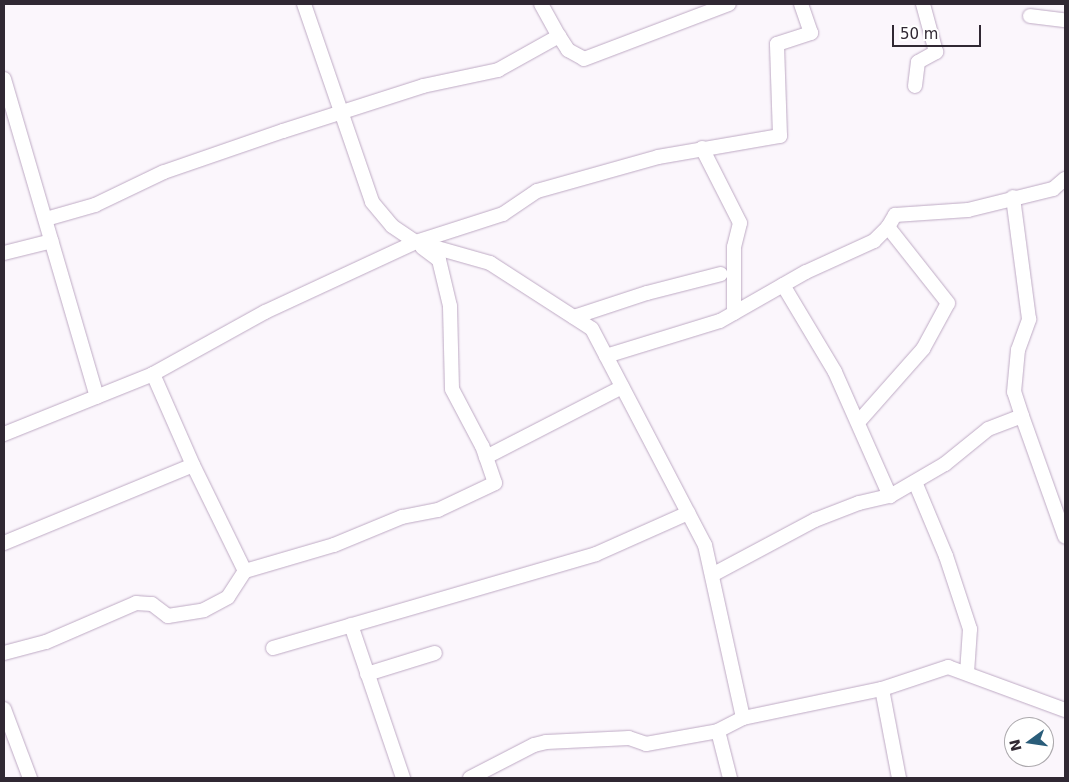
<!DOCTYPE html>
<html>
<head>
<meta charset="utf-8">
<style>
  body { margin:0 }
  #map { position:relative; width:1069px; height:782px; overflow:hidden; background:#fbf6fc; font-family:"DejaVu Sans",sans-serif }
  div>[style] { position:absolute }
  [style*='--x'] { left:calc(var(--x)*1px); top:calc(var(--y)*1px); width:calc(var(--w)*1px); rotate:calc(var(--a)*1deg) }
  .roads { filter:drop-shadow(0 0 1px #beaac4) drop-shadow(0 0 1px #beaac4) }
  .street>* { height:14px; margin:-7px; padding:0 7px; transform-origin:7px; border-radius:7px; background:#fff }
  span { translate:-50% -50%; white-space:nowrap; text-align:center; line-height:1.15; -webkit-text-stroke:5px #fff; paint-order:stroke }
  .frame { position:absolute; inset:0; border:5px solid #302833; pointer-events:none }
  .north { position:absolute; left:1004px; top:717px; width:50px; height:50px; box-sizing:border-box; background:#fff; border:1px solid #aca9ad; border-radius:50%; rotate:256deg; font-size:14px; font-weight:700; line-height:20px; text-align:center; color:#302833 }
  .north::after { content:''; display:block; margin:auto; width:18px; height:22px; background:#2a5d7a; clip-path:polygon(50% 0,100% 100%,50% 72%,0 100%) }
  .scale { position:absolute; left:892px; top:25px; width:89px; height:22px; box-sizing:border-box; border:2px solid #302833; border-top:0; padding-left:6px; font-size:15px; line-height:18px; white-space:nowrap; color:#302833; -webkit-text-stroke:4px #fff; paint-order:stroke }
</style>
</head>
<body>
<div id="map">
  <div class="roads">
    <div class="street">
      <i style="--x:304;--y:4;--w:209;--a:71"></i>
      <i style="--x:372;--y:202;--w:31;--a:50"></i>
      <i style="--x:392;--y:226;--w:29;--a:34"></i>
      <i style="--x:416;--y:242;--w:77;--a:15.8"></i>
      <i style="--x:490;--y:263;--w:121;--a:32.9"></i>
      <i style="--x:592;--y:329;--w:244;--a:62.4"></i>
      <i style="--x:705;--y:545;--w:177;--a:77.6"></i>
      <i style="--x:743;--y:718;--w:28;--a:153"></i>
      <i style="--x:718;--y:731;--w:49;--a:75.7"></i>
      <i style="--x:541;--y:4;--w:37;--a:61"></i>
      <i style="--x:1030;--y:16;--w:35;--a:7"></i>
      <i style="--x:4;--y:79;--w:331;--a:73.7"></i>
      <i style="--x:915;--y:86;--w:24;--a:-83"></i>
      <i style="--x:918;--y:62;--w:21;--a:-29"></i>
      <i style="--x:936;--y:52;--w:50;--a:-105.2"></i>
      <i style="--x:702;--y:148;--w:84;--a:63.1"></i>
      <i style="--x:740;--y:223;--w:25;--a:104"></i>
      <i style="--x:734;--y:247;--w:66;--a:90"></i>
      <i style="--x:46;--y:219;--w:51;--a:-15.9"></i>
      <i style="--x:95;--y:205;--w:76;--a:-25.6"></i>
      <i style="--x:164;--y:172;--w:126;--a:-19"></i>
      <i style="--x:283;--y:131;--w:147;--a:-17.8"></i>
      <i style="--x:423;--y:86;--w:77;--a:-12"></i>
      <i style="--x:498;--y:70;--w:70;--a:-29.1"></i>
      <i style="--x:559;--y:36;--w:17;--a:57"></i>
      <i style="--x:568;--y:50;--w:18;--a:29"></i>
      <i style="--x:584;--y:59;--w:155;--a:-20.8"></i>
      <i style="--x:4;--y:253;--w:49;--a:-14"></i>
      <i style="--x:783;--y:285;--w:101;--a:59.1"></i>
      <i style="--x:835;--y:372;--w:136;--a:66.1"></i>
      <i style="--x:574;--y:317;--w:77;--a:-18.2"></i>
      <i style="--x:647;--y:293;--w:76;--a:-14.4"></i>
      <i style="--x:606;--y:356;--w:119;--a:-17.1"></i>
      <i style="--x:720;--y:321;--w:99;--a:-29.7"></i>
      <i style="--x:806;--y:272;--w:75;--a:-24.5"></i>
      <i style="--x:874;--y:241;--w:20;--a:-45"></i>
      <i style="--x:888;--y:227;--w:14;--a:-60"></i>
      <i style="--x:895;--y:215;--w:73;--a:-3.9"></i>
      <i style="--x:968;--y:210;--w:88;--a:-13.9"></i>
      <i style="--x:1053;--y:189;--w:16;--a:-40"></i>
      <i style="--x:153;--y:374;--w:99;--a:66.3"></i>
      <i style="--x:193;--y:465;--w:118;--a:63.9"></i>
      <i style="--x:1022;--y:416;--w:128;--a:70.4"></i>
      <i style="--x:861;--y:419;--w:94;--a:-48.5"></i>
      <i style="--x:923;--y:349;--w:52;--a:-61.5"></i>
      <i style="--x:948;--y:303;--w:97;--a:-128.3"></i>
      <i style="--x:4;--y:434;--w:161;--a:-21.9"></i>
      <i style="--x:153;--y:374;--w:128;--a:-29"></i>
      <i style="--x:265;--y:312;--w:166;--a:-24.9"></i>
      <i style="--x:416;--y:242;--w:91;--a:-17.8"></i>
      <i style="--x:503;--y:214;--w:41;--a:-34.1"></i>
      <i style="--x:537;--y:191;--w:126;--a:-15.7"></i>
      <i style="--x:658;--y:157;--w:124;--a:-9.8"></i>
      <i style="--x:780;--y:136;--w:92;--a:-91.9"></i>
      <i style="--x:777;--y:44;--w:36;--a:-18"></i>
      <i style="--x:811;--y:33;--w:31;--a:-109"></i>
      <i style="--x:486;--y:457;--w:153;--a:-27.2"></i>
      <i style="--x:915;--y:482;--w:80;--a:67.3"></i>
      <i style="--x:946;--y:556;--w:77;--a:71.8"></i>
      <i style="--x:970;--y:629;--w:44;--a:93.9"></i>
      <i style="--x:4;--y:543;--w:204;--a:-22.4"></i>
      <i style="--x:712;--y:575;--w:117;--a:-28.1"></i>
      <i style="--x:815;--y:520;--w:47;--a:-21.1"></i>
      <i style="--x:859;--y:503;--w:32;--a:-13"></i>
      <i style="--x:890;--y:496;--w:64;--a:-30.2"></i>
      <i style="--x:945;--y:464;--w:55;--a:-39.1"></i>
      <i style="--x:988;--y:429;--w:36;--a:-21"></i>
      <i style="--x:1022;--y:416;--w:25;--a:-108"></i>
      <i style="--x:1014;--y:392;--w:42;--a:-84.6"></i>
      <i style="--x:1018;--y:350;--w:33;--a:-70"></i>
      <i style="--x:1029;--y:319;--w:123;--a:-97.5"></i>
      <i style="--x:351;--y:625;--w:162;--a:71.2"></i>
      <i style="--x:273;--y:648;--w:336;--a:-16.2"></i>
      <i style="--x:596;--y:554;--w:101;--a:-24"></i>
      <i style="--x:4;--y:653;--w:43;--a:-14.7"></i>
      <i style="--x:46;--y:642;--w:98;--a:-23.4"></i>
      <i style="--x:136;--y:603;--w:16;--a:4"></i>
      <i style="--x:152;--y:604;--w:20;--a:37"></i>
      <i style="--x:168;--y:616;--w:36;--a:-9"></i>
      <i style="--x:204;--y:610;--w:27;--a:-28"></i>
      <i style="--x:228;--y:597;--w:31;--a:-57"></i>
      <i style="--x:245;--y:571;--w:93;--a:-16.3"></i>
      <i style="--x:334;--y:545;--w:74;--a:-22.4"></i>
      <i style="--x:402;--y:517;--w:37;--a:-11"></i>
      <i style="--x:438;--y:510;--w:63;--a:-25.3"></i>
      <i style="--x:495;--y:483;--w:39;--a:-109"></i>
      <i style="--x:482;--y:446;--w:64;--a:-117.8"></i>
      <i style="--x:452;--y:389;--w:83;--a:-91.4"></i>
      <i style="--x:450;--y:306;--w:47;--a:-103.4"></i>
      <i style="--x:439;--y:260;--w:21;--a:-143"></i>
      <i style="--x:367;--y:674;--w:71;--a:-17.2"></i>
      <i style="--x:882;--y:689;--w:91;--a:79.2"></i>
      <i style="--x:4;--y:709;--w:74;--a:69.4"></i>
      <i style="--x:743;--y:718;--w:142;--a:-11.8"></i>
      <i style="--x:882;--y:689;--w:70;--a:-18.4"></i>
      <i style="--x:948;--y:667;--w:125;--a:20.2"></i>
      <i style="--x:470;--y:778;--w:72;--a:-27.3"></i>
      <i style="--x:534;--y:745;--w:12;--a:-14"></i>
      <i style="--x:546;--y:742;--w:83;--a:-2.8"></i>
      <i style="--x:629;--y:738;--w:18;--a:19"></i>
      <i style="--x:646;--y:744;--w:73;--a:-10.2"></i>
    </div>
  </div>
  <div class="frame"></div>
  <div class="north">N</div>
  <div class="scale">50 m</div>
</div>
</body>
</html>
